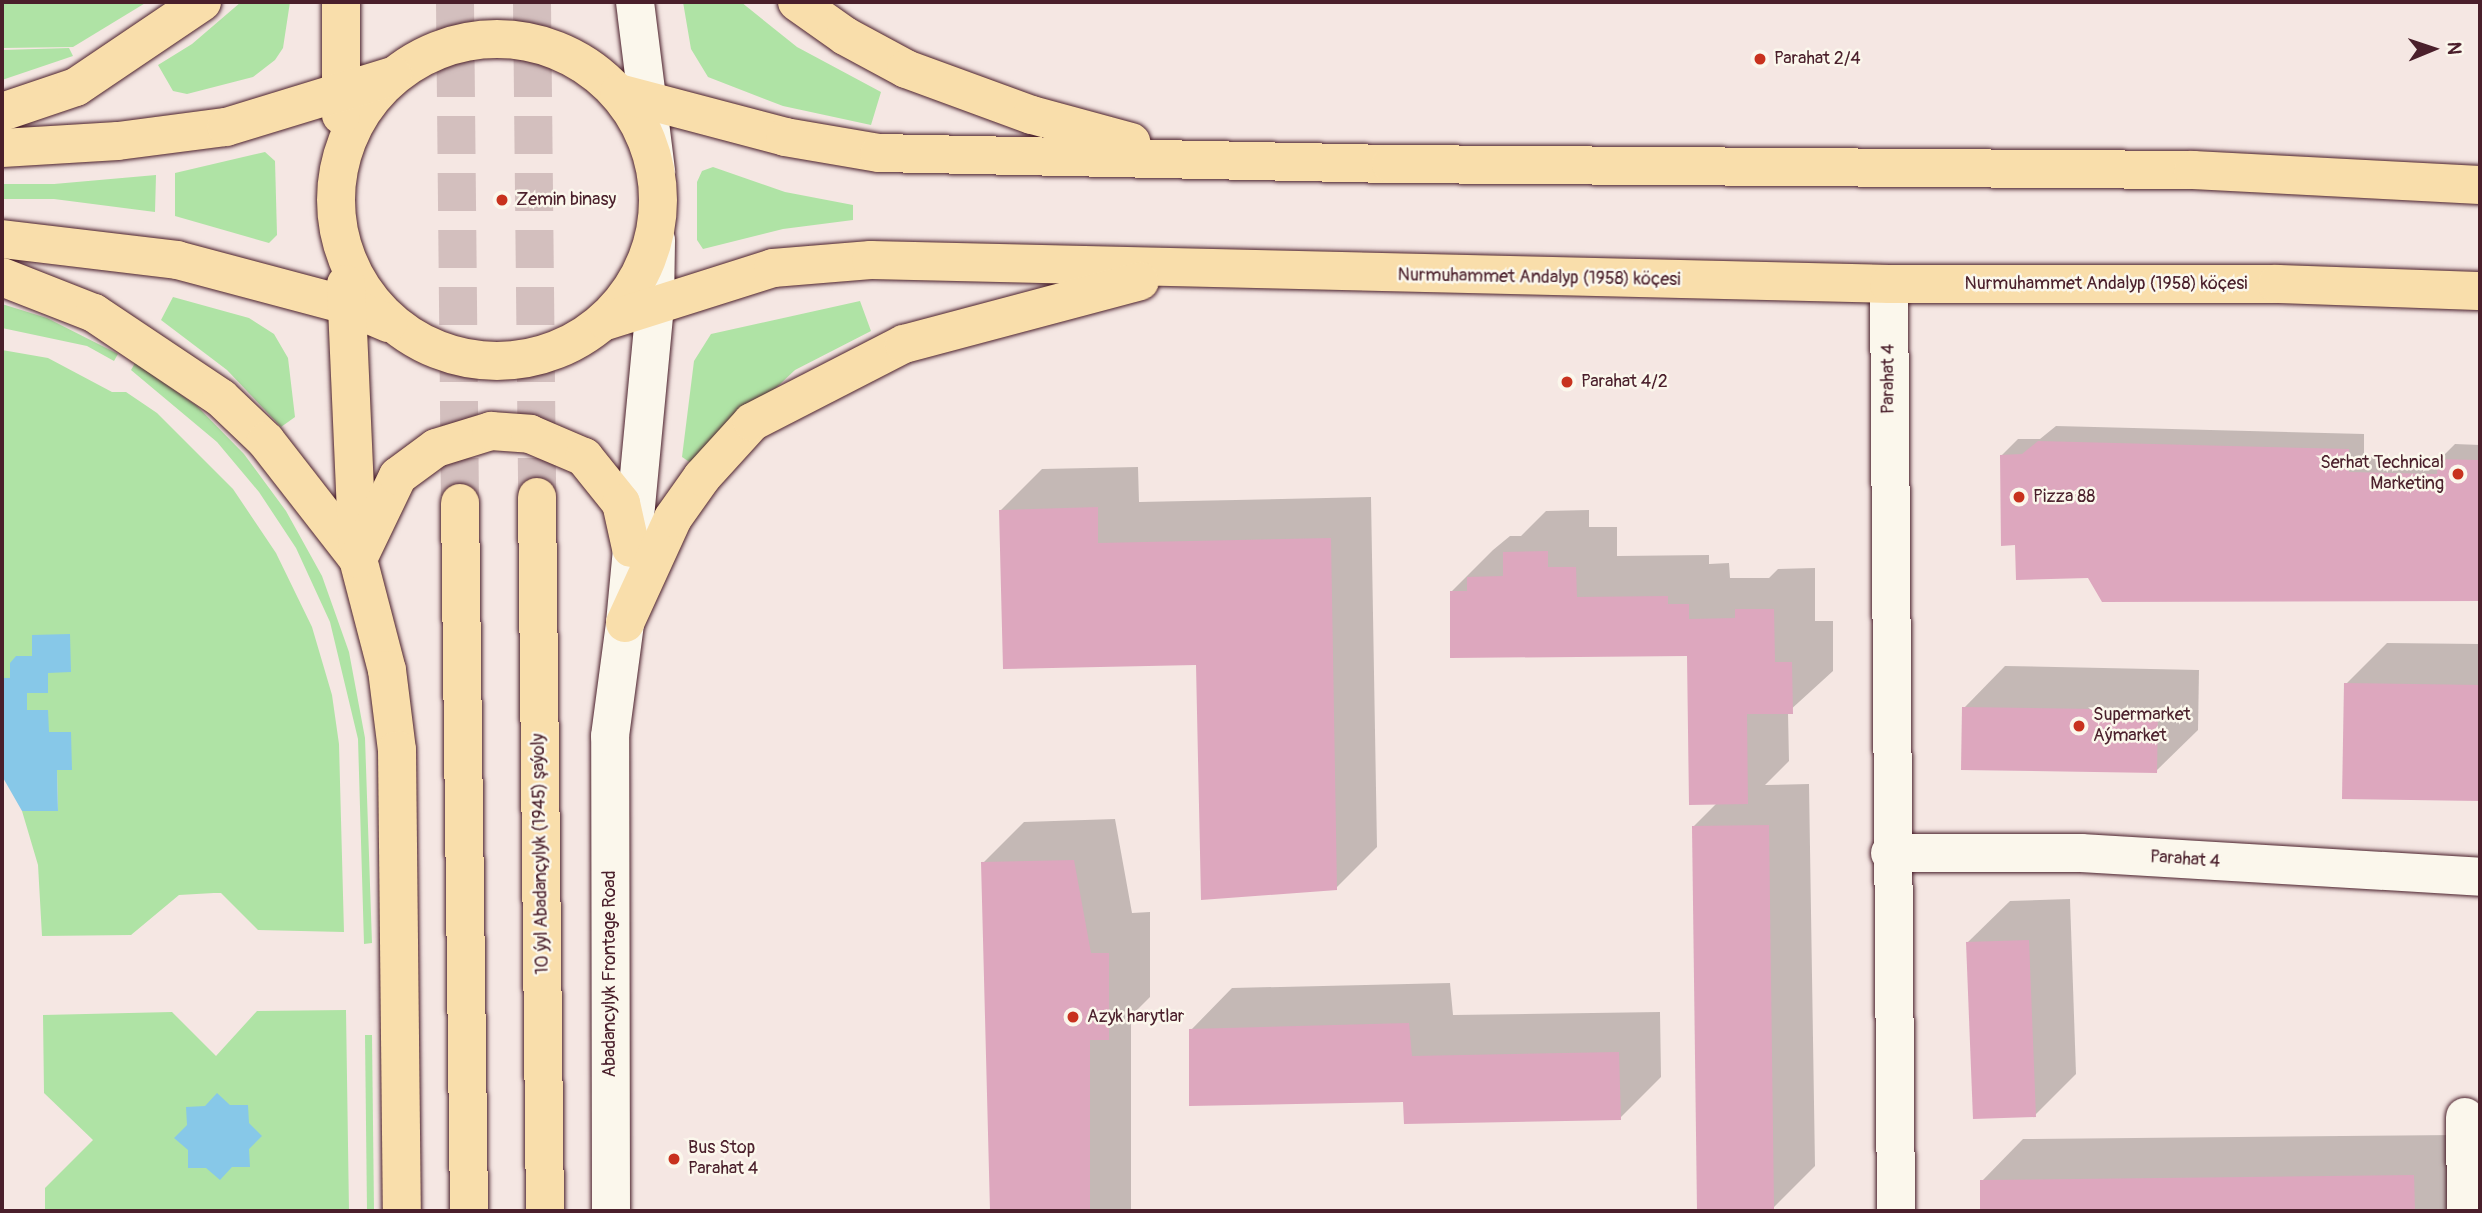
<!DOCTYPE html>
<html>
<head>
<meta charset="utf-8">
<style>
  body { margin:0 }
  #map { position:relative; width:2482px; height:1213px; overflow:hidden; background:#f5e7e3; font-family:Pangolin,sans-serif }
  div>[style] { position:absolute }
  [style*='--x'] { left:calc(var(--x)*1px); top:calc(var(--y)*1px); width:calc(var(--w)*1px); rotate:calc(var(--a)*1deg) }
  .green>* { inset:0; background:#afe3a5 }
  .water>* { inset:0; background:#87c8e8 }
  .shadow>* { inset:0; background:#0003 }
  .building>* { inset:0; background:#dda7be }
  .primary-tunnel>* { height:38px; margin-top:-19px; transform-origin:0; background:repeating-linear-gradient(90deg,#d3bfbe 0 38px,transparent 0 57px) }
  .roads { filter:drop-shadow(0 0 2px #4a1f2b) drop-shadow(0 0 2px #4a1f2b) }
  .street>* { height:38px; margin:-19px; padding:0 19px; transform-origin:19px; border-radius:19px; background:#fbf7ec }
  .primary>* { height:38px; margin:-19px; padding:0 19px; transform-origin:19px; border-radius:19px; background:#f9deab }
  .primary>.ring { margin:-19px; padding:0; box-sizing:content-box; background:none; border:38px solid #f9deab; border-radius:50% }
  .dots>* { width:19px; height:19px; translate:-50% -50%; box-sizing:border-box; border:4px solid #fbf7ec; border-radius:50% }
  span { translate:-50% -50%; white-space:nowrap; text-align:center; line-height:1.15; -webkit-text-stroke:5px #fbf7ec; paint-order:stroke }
  .poi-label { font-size:18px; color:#4a1f2b }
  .left { translate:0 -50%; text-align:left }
  .right { translate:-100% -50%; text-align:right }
  .street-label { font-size:18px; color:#4a1f2b }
  .frame { position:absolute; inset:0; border:4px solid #4a1f2b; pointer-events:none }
  .north { position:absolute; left:2398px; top:14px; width:70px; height:70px; -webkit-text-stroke:5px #fbf7ec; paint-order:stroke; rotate:88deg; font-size:19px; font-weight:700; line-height:28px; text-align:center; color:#4a1f2b }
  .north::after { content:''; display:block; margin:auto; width:24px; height:32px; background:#4a1f2b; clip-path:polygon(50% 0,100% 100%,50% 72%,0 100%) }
</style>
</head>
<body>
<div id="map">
  <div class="green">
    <i style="clip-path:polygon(2px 2px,147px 2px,73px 47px,2px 48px)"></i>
    <i style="clip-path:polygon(241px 2px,290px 2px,283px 48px,275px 60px,253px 77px,187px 94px,173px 91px,158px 65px,192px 44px)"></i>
    <i style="clip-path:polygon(683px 2px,741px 2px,797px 47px,881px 92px,871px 125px,783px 106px,708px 77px,691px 49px)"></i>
    <i style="clip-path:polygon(69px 48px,73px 56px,2px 80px,2px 50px)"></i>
    <i style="clip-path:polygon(265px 152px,275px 161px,277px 235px,269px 243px,175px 216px,175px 173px)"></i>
    <i style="clip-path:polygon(713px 167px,785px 192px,853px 205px,853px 220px,783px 229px,703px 249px,697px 240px,697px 182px,702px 171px)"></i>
    <i style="clip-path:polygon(156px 175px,155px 212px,54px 199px,2px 199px,2px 184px,54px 184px)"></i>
    <i style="clip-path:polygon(173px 297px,249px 318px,274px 334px,288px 358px,295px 417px,281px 427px,227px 370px,161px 320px)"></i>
    <i style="clip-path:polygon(860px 301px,871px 331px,795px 370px,694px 465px,682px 457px,694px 361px,711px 334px)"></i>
    <i style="clip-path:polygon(2px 304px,47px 318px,118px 354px,114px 361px,87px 346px,2px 328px)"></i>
    <i style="clip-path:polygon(2px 350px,48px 358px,112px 392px,126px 392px,157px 413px,233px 489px,276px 553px,312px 627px,332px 695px,339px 744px,344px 932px,258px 930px,221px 893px,214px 893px,179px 895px,131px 935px,42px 936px,38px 865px,22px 811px,58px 810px,57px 770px,71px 732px,48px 732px,27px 710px,27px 693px,48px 672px,70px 672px,70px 634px,32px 656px,10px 678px,2px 678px)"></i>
    <i style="clip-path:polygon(135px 363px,197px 406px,244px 454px,286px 511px,322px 576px,349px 652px,365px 738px,372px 943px,364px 944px,358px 739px,330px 622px,296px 548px,259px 492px,217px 442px,131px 370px)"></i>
    <i style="clip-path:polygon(346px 1010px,349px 1211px,45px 1211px,45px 1188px,93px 1140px,44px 1093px,43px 1015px,172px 1012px,216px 1056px,257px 1011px)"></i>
    <i style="clip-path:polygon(365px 1035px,372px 1035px,374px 1211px,367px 1211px)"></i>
  </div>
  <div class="water">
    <i style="clip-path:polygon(70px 634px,71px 672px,48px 673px,48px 693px,27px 693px,27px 710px,48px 710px,49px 732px,71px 732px,72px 770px,57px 770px,58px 811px,22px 811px,2px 776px,2px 678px,10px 678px,10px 663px,16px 656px,32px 656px,32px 635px)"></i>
    <i style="clip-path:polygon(217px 1093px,230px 1105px,248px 1105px,249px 1123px,262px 1136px,249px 1149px,250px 1167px,232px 1167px,220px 1180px,206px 1168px,188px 1168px,188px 1150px,174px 1138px,187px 1125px,186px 1107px,205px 1106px)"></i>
  </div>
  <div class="shadow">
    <i style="clip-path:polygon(2056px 426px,2364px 434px,2364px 457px,2441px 458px,2455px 444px,2480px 445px,2480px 599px,2103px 600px,2089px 577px,2017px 544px,2002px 455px,2018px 439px,2040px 439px)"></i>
    <i style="clip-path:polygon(1138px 467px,1139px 502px,1371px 497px,1377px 847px,1336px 888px,1198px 663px,1001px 510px,1042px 469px)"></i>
    <i style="clip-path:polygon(1589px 510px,1589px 527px,1617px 527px,1617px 556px,1709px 555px,1709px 564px,1729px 563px,1730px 578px,1769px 578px,1778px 569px,1815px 568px,1815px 621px,1833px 621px,1833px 671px,1788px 712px,1789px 761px,1765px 785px,1809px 784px,1815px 1166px,1774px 1207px,1693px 827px,1717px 803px,1689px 654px,1451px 592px,1493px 550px,1510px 536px,1521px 536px,1546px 511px)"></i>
    <i style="clip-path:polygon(2387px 643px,2480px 644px,2480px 800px,2344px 797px,2346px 684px)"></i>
    <i style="clip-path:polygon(2005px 666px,2199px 670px,2198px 730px,2156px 771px,1964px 708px)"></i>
    <i style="clip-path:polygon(1115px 819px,1132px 913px,1150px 912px,1150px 997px,1131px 1016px,1131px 1211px,992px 1211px,983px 863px,1024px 822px)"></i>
    <i style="clip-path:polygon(2070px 899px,2076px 1074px,2035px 1115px,1968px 942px,2010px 901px)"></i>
    <i style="clip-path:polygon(1450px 983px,1453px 1015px,1660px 1012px,1661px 1077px,1620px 1118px,1405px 1100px,1191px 1030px,1232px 988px)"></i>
    <i style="clip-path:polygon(2455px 1135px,2456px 1201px,2445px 1211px,1982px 1211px,1982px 1181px,2023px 1139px)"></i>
  </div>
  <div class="building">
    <i style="clip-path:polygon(2038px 441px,2349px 449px,2349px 472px,2437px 474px,2438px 459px,2480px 460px,2480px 601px,2102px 602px,2088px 578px,2016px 580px,2015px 545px,2001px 546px,2000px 455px,2022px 454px)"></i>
    <i style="clip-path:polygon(1098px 507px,1098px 543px,1331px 538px,1337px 890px,1201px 900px,1196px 665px,1003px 669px,999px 510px)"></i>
    <i style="clip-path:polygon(1548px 551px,1548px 567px,1576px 567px,1577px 597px,1668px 596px,1668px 604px,1689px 604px,1689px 619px,1735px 618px,1735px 609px,1774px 609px,1775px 662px,1792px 662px,1793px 714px,1747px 714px,1748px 804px,1689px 805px,1687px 656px,1450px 658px,1450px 591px,1467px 591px,1467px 577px,1503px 576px,1503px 552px)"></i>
    <i style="clip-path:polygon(2344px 683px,2480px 685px,2480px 801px,2342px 799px)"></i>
    <i style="clip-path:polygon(1962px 707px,2158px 710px,2157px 773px,1961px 770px)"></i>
    <i style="clip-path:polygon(1769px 825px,1774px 1209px,1697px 1210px,1692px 826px)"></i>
    <i style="clip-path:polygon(1074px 860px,1091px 953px,1109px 953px,1109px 1040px,1090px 1040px,1090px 1211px,990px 1211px,981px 862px)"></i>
    <i style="clip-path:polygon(2029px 940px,2036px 1117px,1973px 1119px,1966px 942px)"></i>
    <i style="clip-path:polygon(1409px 1023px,1412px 1056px,1619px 1052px,1621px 1120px,1404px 1124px,1403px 1102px,1189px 1106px,1189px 1029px)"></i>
    <i style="clip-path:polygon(2414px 1175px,2415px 1211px,1980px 1211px,1980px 1180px)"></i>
  </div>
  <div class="primary-tunnel">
    <i style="--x:455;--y:2;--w:501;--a:89.43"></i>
    <i style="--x:532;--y:2;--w:495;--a:89.4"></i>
  </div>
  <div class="roads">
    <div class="street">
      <i style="--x:635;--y:2;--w:170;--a:82.9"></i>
      <i style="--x:1889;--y:284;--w:927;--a:89.57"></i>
      <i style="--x:1890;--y:853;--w:191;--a:0"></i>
      <i style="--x:2081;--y:853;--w:400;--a:3.4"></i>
      <i style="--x:2465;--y:1117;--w:94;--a:89.4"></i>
      <i style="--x:611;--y:1211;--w:475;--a:-90.1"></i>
      <i style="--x:610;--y:736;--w:114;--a:-82.4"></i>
      <i style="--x:625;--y:623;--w:319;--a:-84.6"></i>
      <i style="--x:655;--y:305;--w:65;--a:-89.1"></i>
    </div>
    <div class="primary">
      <i style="--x:797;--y:2;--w:59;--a:35.3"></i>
      <i style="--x:845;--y:36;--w:69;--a:28.4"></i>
      <i style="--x:906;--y:69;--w:134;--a:20.1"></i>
      <i style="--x:1032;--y:115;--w:103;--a:15.3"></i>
      <i class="ring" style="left:336px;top:39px;width:284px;height:284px"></i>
      <i style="--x:619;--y:93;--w:172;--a:14.8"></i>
      <i style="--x:785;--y:137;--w:95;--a:9.7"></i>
      <i style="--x:879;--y:153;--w:512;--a:1.23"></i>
      <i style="--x:1391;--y:164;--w:802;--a:0.43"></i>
      <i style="--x:2193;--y:170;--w:287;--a:3"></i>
      <i style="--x:2;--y:112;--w:78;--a:-18.7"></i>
      <i style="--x:76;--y:87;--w:152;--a:-34"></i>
      <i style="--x:341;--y:115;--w:113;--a:-90"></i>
      <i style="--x:2;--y:148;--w:116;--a:-3.5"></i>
      <i style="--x:118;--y:141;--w:109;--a:-7.4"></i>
      <i style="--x:226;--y:127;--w:175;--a:-17"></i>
      <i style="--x:2;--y:239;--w:176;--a:6.8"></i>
      <i style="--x:177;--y:260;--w:175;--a:14.9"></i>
      <i style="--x:346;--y:305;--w:46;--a:23.2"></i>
      <i style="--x:2;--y:277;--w:99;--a:21.4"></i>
      <i style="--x:94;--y:313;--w:153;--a:33.8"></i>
      <i style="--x:221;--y:398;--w:62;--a:43.7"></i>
      <i style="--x:266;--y:441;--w:150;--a:52.1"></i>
      <i style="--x:358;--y:559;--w:115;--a:75.4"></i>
      <i style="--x:387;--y:670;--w:81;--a:82.9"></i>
      <i style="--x:397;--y:750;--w:461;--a:89.4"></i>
      <i style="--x:346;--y:284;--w:272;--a:87.5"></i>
      <i style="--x:606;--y:321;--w:175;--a:-17.6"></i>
      <i style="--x:773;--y:268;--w:98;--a:-4.7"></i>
      <i style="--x:871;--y:260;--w:1018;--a:1.35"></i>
      <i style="--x:1889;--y:284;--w:388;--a:0"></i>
      <i style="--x:2277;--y:284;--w:203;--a:2"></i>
      <i style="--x:537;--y:497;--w:714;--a:89.36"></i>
      <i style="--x:460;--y:503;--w:708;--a:89.27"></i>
      <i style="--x:358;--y:559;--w:92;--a:-64.3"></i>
      <i style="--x:398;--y:476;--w:47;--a:-36.4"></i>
      <i style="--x:436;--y:448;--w:58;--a:-17.2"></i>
      <i style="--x:491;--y:431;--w:39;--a:4"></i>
      <i style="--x:530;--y:434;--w:59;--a:23.1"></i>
      <i style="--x:584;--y:457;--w:59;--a:51.2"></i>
      <i style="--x:621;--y:503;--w:46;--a:77.5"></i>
      <i style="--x:625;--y:623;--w:115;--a:-65.4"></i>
      <i style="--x:673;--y:518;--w:50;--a:-54.7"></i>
      <i style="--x:702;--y:477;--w:74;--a:-47.7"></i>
      <i style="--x:752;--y:422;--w:171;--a:-27.2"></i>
      <i style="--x:904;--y:344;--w:244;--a:-14.9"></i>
    </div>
  </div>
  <div class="dots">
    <i style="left:1760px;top:59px;background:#c8321e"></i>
    <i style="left:502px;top:200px;background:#c8321e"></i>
    <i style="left:1567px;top:382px;background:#c8321e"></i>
    <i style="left:2458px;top:474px;background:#c8321e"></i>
    <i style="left:2019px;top:497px;background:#c8321e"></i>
    <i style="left:2079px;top:726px;background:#c8321e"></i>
    <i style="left:1073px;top:1017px;background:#c8321e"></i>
    <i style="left:674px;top:1159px;background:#c8321e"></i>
  </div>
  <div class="poi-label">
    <span class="left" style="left:1774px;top:59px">Parahat 2/4</span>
    <span class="left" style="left:516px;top:200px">Zemin binasy</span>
    <span class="left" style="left:1581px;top:382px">Parahat 4/2</span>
    <span class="right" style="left:2444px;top:474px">Serhat Technical<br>Marketing</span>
    <span class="left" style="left:2033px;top:497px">Pizza 88</span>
    <span class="left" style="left:2093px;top:726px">Supermarket<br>Aýmarket</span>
    <span class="left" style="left:1087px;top:1017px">Azyk harytlar</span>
    <span class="left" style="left:688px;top:1159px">Bus Stop<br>Parahat 4</span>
  </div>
  <div class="street-label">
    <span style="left:1539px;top:278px;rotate:1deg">Nurmuhammet Andalyp (1958) köçesi</span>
    <span style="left:2106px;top:284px">Nurmuhammet Andalyp (1958) köçesi</span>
    <span style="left:1889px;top:379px;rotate:-90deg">Parahat 4</span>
    <span style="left:541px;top:854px;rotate:-91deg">10 ýyl Abadançylyk (1945) şaýoly</span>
    <span style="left:2185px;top:860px;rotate:4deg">Parahat 4</span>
    <span style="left:610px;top:974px;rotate:-90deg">Abadancylyk Frontage Road</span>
  </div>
  <div class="frame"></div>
  <div class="north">N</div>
</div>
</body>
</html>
